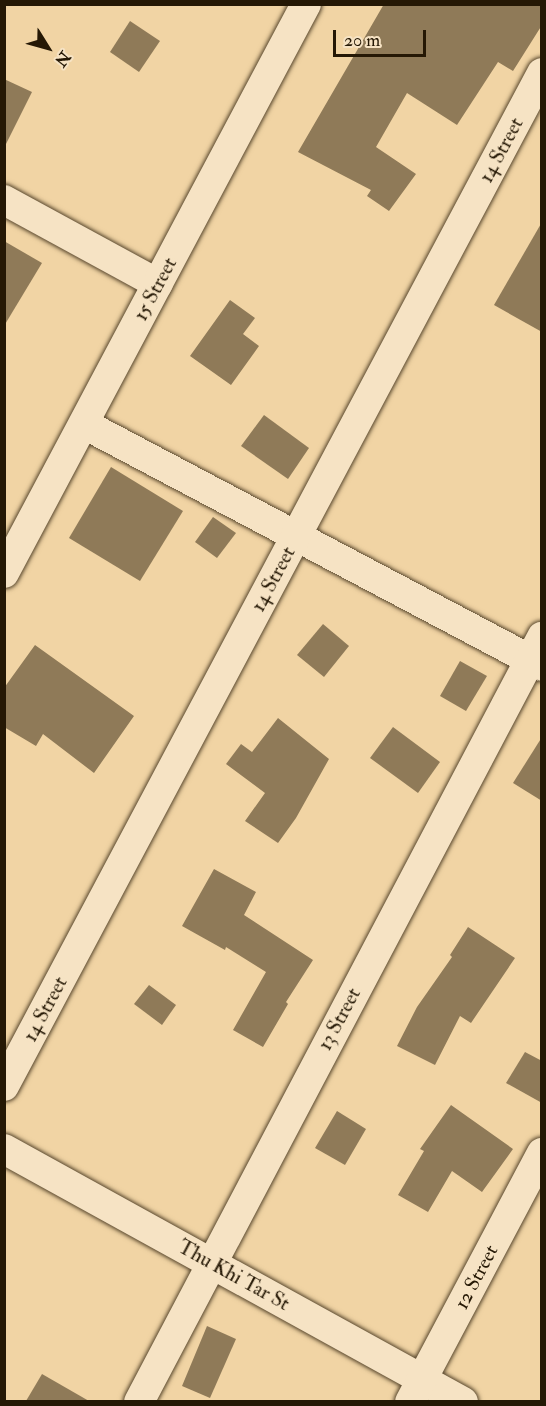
<!DOCTYPE html>
<html>
<head>
<meta charset="utf-8">
<style>
  body { margin:0 }
  #map { position:relative; width:546px; height:1406px; overflow:hidden; background:#f1d4a4; font-family:"IM FELL Double Pica",serif }
  div>[style] { position:absolute }
  [style*='--x'] { left:calc(var(--x)*1px); top:calc(var(--y)*1px); width:calc(var(--w)*1px); rotate:calc(var(--a)*1deg) }
  .building>* { inset:0; background:#8f7a58 }
  .roads { filter:drop-shadow(0 0 2px #58472d) drop-shadow(0 0 2px #58472d) }
  .minor>* { height:30px; margin:-15px; padding:0 15px; transform-origin:15px; border-radius:15px; background:#f6e3c4 }
  span { translate:-50% -50%; white-space:nowrap; text-align:center; line-height:1.15; -webkit-text-stroke:5px #f6e3c4; paint-order:stroke }
  .street-label { font-size:20px; color:#251805 }
  .frame { position:absolute; inset:0; border:6px solid #251805; pointer-events:none }
  .north { position:absolute; left:18px; top:18px; width:60px; height:60px; -webkit-text-stroke:4px #f6e3c4; paint-order:stroke; rotate:127deg; font-size:16px; font-weight:700; line-height:24px; text-align:center; color:#251805 }
  .north::after { content:''; display:block; margin:auto; width:21px; height:27px; background:#251805; clip-path:polygon(50% 0,100% 100%,50% 72%,0 100%) }
  .scale { position:absolute; left:333px; top:30px; width:93px; height:27px; box-sizing:border-box; border:3px solid #251805; border-top:0; padding-left:8px; font-size:18px; line-height:21px; white-space:nowrap; color:#251805; -webkit-text-stroke:4px #f6e3c4; paint-order:stroke }
</style>
</head>
<body>
<div id="map">
  <div class="building">
    <i style="clip-path:polygon(384px 4px,542px 4px,542px 25px,513px 71px,498px 62px,457px 125px,407px 93px,376px 147px,416px 174px,389px 211px,367px 196px,371px 190px,298px 152px)"></i>
    <i style="clip-path:polygon(130px 21px,160px 41px,139px 72px,110px 52px)"></i>
    <i style="clip-path:polygon(4px 79px,32px 92px,4px 148px)"></i>
    <i style="clip-path:polygon(542px 222px,542px 332px,494px 305px)"></i>
    <i style="clip-path:polygon(4px 241px,42px 263px,4px 326px)"></i>
    <i style="clip-path:polygon(230px 300px,255px 318px,243px 334px,259px 346px,231px 385px,190px 356px)"></i>
    <i style="clip-path:polygon(264px 415px,309px 448px,288px 479px,241px 446px)"></i>
    <i style="clip-path:polygon(111px 467px,183px 511px,140px 581px,69px 538px)"></i>
    <i style="clip-path:polygon(213px 517px,236px 533px,217px 558px,195px 542px)"></i>
    <i style="clip-path:polygon(323px 624px,349px 646px,324px 677px,297px 655px)"></i>
    <i style="clip-path:polygon(35px 645px,134px 716px,94px 773px,43px 734px,36px 746px,4px 727px,4px 688px)"></i>
    <i style="clip-path:polygon(460px 661px,487px 676px,466px 711px,440px 696px)"></i>
    <i style="clip-path:polygon(278px 718px,329px 759px,296px 818px,278px 843px,245px 821px,265px 793px,226px 764px,241px 744px,252px 752px)"></i>
    <i style="clip-path:polygon(393px 727px,440px 762px,418px 793px,370px 758px)"></i>
    <i style="clip-path:polygon(542px 737px,542px 801px,513px 783px)"></i>
    <i style="clip-path:polygon(214px 869px,256px 892px,244px 915px,313px 960px,286px 1002px,288px 1004px,263px 1047px,233px 1030px,266px 972px,226px 947px,225px 950px,182px 926px)"></i>
    <i style="clip-path:polygon(468px 927px,515px 958px,471px 1023px,460px 1016px,435px 1065px,397px 1046px,417px 1007px,452px 957px,450px 955px)"></i>
    <i style="clip-path:polygon(149px 985px,176px 1005px,162px 1025px,134px 1004px)"></i>
    <i style="clip-path:polygon(525px 1052px,542px 1061px,542px 1103px,506px 1083px)"></i>
    <i style="clip-path:polygon(451px 1105px,513px 1149px,482px 1192px,452px 1171px,428px 1212px,398px 1195px,424px 1151px,420px 1149px)"></i>
    <i style="clip-path:polygon(337px 1111px,366px 1129px,345px 1165px,315px 1148px)"></i>
    <i style="clip-path:polygon(207px 1326px,236px 1339px,210px 1398px,182px 1386px)"></i>
    <i style="clip-path:polygon(42px 1374px,89px 1401px,26px 1401px)"></i>
  </div>
  <div class="roads">
    <div class="minor">
      <i style="--x:4;--y:200;--w:175;--a:28.6"></i>
      <i style="--x:84;--y:424;--w:518;--a:27.85"></i>
      <i style="--x:4;--y:573;--w:644;--a:-62.04"></i>
      <i style="--x:4;--y:1086;--w:1147;--a:-62.03"></i>
      <i style="--x:4;--y:1149;--w:524;--a:28.86"></i>
      <i style="--x:139;--y:1402;--w:865;--a:-62.22"></i>
      <i style="--x:410;--y:1402;--w:282;--a:-62.1"></i>
    </div>
  </div>
  <div class="street-label">
    <span style="left:501px;top:150px;rotate:-62deg">14 Street</span>
    <span style="left:155px;top:289px;rotate:-62deg">15 Street</span>
    <span style="left:273px;top:579px;rotate:-62deg">14 Street</span>
    <span style="left:45px;top:1009px;rotate:-62deg">14 Street</span>
    <span style="left:339px;top:1019px;rotate:-62deg">13 Street</span>
    <span style="left:234px;top:1275px;rotate:29deg">Thu Khi Tar St</span>
    <span style="left:476px;top:1277px;rotate:-62deg">12 Street</span>
  </div>
  <div class="frame"></div>
  <div class="north">N</div>
  <div class="scale">20 m</div>
</div>
</body>
</html>
